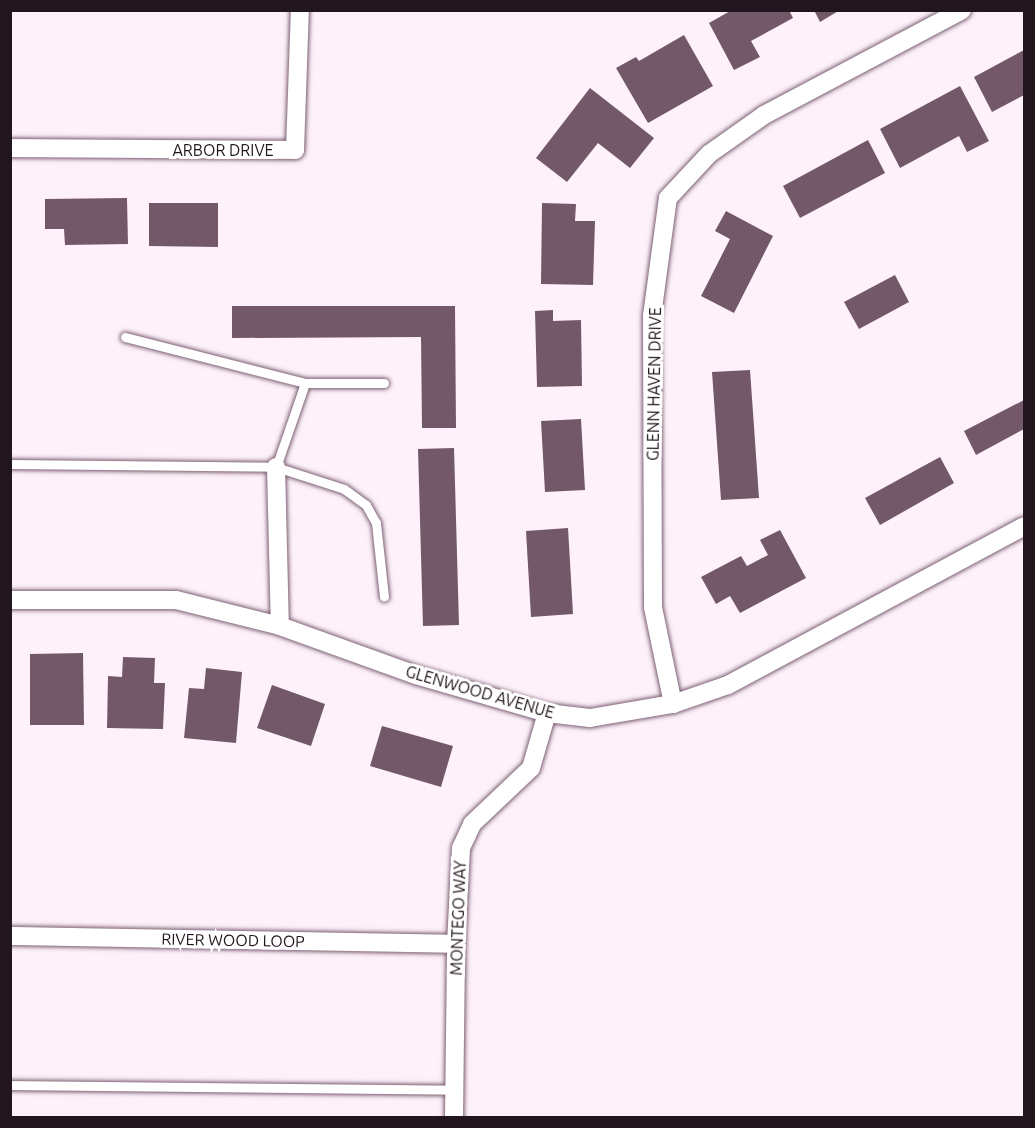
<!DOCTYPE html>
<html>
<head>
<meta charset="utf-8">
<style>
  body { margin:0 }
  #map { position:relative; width:1035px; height:1128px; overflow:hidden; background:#fef1fa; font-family:Ubuntu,sans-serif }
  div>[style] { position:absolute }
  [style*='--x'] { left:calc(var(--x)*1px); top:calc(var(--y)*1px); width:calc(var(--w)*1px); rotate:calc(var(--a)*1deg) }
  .building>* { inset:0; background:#73586a }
  .roads { filter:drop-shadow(0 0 2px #7c6073) drop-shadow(0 0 2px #7c6073) }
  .service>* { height:9px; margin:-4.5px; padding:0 4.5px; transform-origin:4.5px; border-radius:4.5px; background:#fff }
  .minor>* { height:18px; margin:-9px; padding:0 9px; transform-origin:9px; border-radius:9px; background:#fff }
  span { translate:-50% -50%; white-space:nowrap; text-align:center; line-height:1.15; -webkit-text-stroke:6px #fff; paint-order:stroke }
  .street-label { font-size:16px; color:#21161d }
  .frame { position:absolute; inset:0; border:12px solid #21161d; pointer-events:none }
</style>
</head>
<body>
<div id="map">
  <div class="building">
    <i style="clip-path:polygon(732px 10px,789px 10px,793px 18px,751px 41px,760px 57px,734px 70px,709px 23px)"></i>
    <i style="clip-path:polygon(814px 10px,840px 10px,820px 22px)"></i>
    <i style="clip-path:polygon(684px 35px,713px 86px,648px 123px,616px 68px,636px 57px,639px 61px)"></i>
    <i style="clip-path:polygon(1024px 50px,1024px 95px,992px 112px,974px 77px)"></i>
    <i style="clip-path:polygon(960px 86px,989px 141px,967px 152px,959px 136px,900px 168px,880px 129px)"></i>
    <i style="clip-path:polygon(590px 88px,654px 138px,630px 168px,598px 143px,567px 182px,536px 158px)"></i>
    <i style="clip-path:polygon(868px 140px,885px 173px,800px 218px,783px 186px)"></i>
    <i style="clip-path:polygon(127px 198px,128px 244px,65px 245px,64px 229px,45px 229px,45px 199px)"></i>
    <i style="clip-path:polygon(149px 203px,218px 203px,218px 247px,149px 246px)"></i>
    <i style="clip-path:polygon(542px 203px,576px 204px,575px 221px,595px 221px,593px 285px,541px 284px)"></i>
    <i style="clip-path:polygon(726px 211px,773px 236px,734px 313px,701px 296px,730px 239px,715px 231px)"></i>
    <i style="clip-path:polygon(895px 275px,909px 302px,859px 329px,844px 302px)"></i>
    <i style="clip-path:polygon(232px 306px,455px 306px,456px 428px,422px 428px,421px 337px,232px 338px)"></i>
    <i style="clip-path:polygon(553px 310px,553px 321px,581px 320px,582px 386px,537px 387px,535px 311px)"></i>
    <i style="clip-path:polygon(750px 370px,759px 498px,721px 500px,712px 372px)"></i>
    <i style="clip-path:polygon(1024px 400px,1024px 429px,976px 455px,964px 431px)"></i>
    <i style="clip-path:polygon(581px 419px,585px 490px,545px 492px,541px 421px)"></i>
    <i style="clip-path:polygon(454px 448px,459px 625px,423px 626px,418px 449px)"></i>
    <i style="clip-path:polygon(940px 457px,954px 483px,880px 525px,865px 498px)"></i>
    <i style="clip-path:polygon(568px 528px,573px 614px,531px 617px,526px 531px)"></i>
    <i style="clip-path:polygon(780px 530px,806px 578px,740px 613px,730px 596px,716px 604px,701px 577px,741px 556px,747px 566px,768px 555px,760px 540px)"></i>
    <i style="clip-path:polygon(83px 653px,84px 725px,30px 725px,30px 654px)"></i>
    <i style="clip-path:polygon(123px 657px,155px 658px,154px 683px,165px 683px,163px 729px,107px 728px,108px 676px,122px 677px)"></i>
    <i style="clip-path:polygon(206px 668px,242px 672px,236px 743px,184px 738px,189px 688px,204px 689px)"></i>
    <i style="clip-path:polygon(272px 685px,325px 704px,311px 746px,257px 728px)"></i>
    <i style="clip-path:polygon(382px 726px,453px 746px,441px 787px,370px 766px)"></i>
  </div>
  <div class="roads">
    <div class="service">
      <i style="--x:125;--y:337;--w:186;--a:14.3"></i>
      <i style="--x:305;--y:383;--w:89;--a:109"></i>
      <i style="--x:305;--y:383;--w:79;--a:0"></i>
      <i style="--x:10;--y:464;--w:266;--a:0.6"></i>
      <i style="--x:276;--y:467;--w:71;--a:17.9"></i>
      <i style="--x:344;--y:489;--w:27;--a:36"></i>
      <i style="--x:366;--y:505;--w:21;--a:61"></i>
      <i style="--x:376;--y:523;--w:74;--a:83.8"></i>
      <i style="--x:10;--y:1085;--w:444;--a:0.6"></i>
    </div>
    <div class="minor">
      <i style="--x:10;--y:148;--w:285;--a:0.4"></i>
      <i style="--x:295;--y:150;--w:140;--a:-88"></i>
      <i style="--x:276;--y:467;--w:159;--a:88.6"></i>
      <i style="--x:10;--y:600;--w:166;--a:0"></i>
      <i style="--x:176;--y:600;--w:107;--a:14"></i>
      <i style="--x:280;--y:626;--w:145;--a:19.8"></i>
      <i style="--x:416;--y:675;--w:136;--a:16.2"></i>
      <i style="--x:547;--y:713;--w:43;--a:6.6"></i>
      <i style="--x:590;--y:718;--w:84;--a:-9.6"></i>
      <i style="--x:673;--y:704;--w:58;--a:-19.1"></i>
      <i style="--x:728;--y:685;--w:336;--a:-28.2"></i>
      <i style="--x:673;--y:704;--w:99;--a:-101.7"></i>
      <i style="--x:653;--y:607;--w:291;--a:-90.2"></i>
      <i style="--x:652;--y:316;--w:119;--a:-82.3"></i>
      <i style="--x:668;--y:198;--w:60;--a:-47"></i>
      <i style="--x:709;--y:154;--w:67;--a:-35.3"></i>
      <i style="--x:764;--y:115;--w:224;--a:-27.9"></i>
      <i style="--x:10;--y:936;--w:446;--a:1"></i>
      <i style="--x:454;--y:1118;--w:174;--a:-89.3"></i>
      <i style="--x:456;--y:944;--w:96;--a:-87"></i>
      <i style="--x:461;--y:848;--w:26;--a:-65"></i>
      <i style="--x:472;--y:824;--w:81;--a:-43.5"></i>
      <i style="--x:531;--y:768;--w:57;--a:-73.8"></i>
    </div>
  </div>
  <div class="street-label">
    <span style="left:223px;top:150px">ARBOR DRIVE</span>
    <span style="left:654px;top:384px;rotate:-89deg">GLENN HAVEN DRIVE</span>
    <span style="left:480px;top:692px;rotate:16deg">GLENWOOD AVENUE</span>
    <span style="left:458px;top:918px;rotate:-88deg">MONTEGO WAY</span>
    <span style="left:233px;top:940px;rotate:1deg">RIVER WOOD LOOP</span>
  </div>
  <div class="frame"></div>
</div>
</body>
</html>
